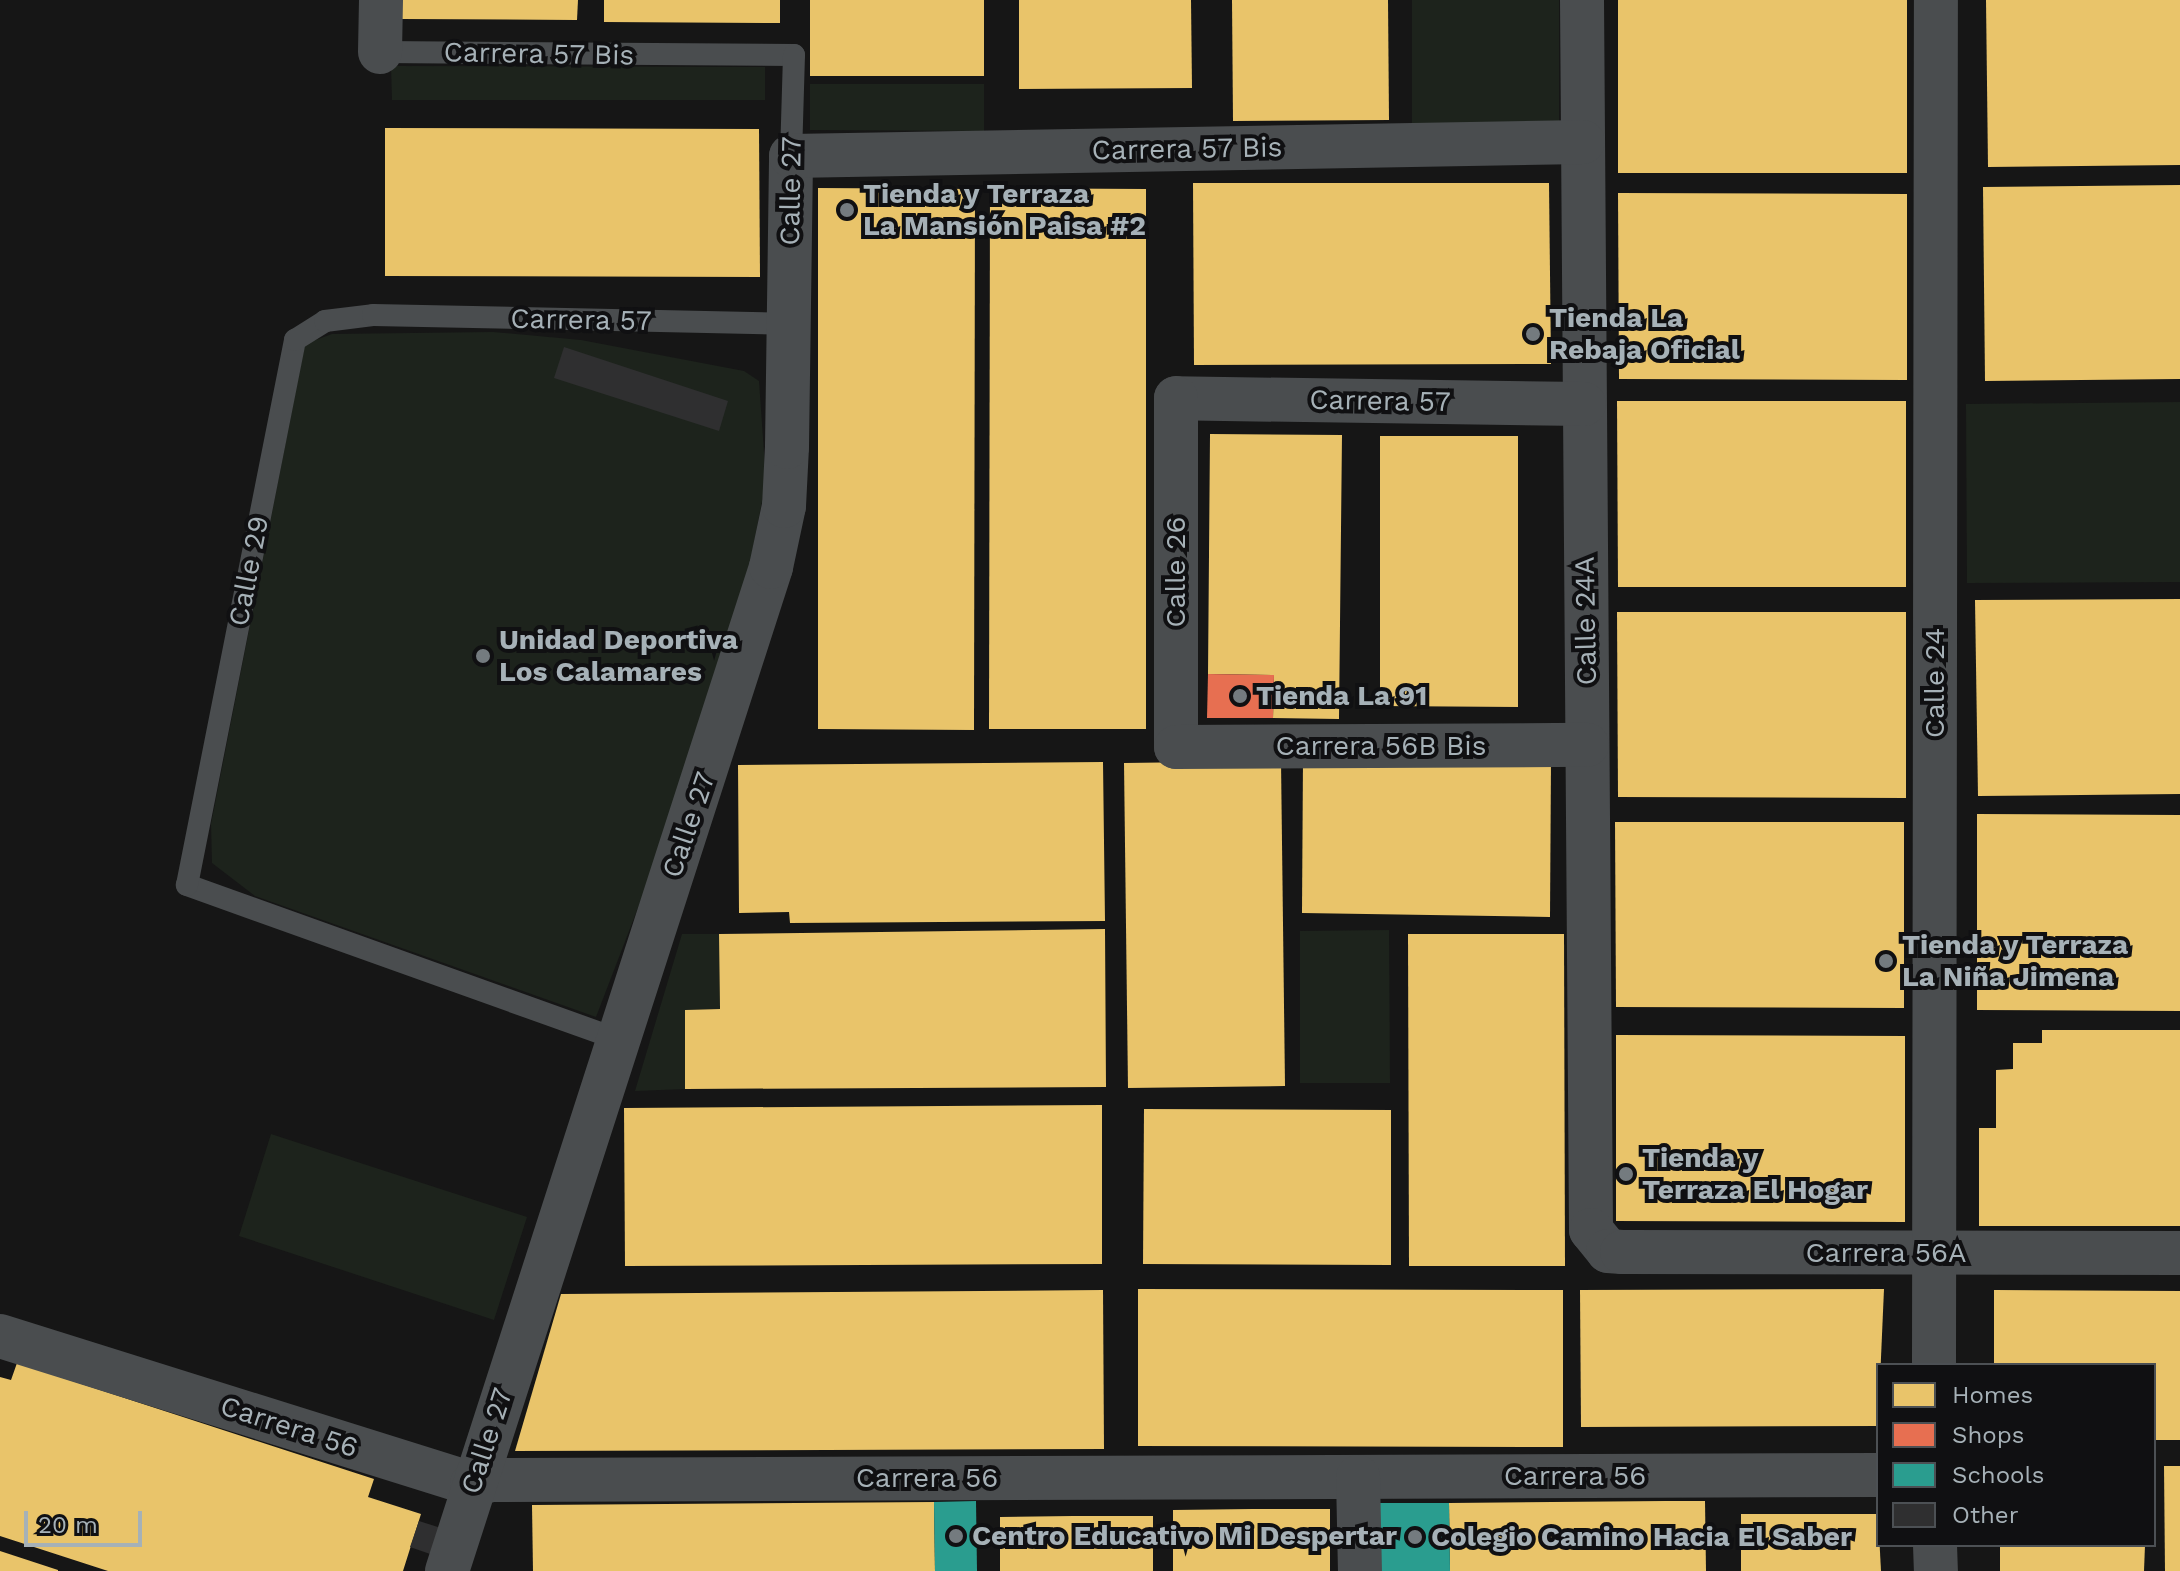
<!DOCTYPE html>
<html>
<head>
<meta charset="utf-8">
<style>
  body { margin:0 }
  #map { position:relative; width:2180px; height:1571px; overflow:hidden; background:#161616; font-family:"Work Sans",sans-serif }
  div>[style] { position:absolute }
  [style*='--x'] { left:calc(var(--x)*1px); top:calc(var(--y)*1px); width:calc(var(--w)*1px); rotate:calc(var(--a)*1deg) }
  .green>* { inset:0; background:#1d231c }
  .homes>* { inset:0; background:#e9c46a }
  .shops>* { inset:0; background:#e76f51 }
  .schools>* { inset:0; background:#2a9d8f }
  .building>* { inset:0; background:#2f2f30 }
  .lane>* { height:22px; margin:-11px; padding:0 11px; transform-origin:11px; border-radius:11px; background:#4a4d4f }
  .street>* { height:44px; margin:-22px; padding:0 22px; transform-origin:22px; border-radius:22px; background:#4a4d4f }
  .dots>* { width:22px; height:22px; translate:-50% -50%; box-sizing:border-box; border:4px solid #101012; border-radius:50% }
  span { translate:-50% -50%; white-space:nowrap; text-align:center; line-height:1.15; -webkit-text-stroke:8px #101012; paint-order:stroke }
  .street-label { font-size:28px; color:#a6b1b7 }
  .poi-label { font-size:28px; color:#a6b1b7; font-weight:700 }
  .left { translate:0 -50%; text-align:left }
  .legend { position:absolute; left:1876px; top:1363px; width:280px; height:184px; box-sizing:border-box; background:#101012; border:2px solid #4c5054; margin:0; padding:10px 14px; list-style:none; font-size:24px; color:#a6b1b7 }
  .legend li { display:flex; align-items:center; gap:16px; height:40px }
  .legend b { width:40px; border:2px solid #4c5054 }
  .scale { position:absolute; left:24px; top:1511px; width:118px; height:36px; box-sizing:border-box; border:4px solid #a6b1b7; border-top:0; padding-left:10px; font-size:24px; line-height:28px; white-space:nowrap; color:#a6b1b7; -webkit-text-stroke:6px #101012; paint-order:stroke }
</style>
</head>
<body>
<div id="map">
  <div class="green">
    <i style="clip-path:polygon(1412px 0,1559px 0,1559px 130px,1412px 129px)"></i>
    <i style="clip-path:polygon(391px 66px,765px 67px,765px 100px,392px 100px)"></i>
    <i style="clip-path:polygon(810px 84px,984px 84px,984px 131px,810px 130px)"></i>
    <i style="clip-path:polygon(493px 332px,581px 340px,744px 371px,759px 381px,766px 481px,751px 558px,697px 754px,596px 1017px,255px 896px,212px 863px,211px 824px,305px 344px,332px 334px)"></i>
    <i style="clip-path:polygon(2180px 402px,2180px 582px,1967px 583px,1966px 404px)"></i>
    <i style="clip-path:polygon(1389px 930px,1390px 1083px,1300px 1083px,1300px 931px)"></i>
    <i style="clip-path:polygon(682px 934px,719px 934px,720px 1009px,685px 1010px,685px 1089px,635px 1091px)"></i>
    <i style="clip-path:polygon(271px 1134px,527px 1217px,494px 1320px,239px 1236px)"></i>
  </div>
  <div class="homes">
    <i style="clip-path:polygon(402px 0,578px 0,577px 20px,402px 19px)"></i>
    <i style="clip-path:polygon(604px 0,780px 0,780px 23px,604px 22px)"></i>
    <i style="clip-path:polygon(810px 0,984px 0,984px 76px,810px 76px)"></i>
    <i style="clip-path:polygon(1019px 0,1191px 0,1192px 88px,1019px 89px)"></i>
    <i style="clip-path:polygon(1232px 0,1388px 0,1389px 120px,1233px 121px)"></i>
    <i style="clip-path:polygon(1618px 0,1907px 0,1907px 173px,1618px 173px)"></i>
    <i style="clip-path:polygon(1986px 0,2180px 0,2180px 165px,1988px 167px)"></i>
    <i style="clip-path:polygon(385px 128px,759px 129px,760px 277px,385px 276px)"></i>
    <i style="clip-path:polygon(1193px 183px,1549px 183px,1551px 364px,1194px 365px)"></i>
    <i style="clip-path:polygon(2180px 185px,2180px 379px,1985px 381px,1983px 187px)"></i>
    <i style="clip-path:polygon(818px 188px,975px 189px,974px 730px,818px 729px)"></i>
    <i style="clip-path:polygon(990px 188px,1146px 189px,1146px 729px,989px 729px)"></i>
    <i style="clip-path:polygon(1618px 193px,1907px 194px,1907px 380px,1619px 379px)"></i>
    <i style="clip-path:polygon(1617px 401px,1906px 401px,1906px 587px,1618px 587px)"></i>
    <i style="clip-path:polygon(1210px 434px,1342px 435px,1339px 719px,1273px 718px,1274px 675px,1208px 674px)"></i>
    <i style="clip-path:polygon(1380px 436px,1518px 436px,1518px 707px,1380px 706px)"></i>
    <i style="clip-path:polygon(2180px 599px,2180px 794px,1978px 796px,1975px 600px)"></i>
    <i style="clip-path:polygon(1617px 612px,1906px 612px,1906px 798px,1618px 797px)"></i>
    <i style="clip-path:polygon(1303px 758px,1551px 761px,1550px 917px,1302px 913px)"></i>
    <i style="clip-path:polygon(1281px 761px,1285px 1086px,1128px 1088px,1124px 763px)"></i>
    <i style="clip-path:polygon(1103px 762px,1105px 921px,790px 923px,789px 912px,739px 913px,738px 765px)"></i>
    <i style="clip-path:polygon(1977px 814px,2180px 815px,2180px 1011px,1977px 1010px)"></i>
    <i style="clip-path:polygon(1615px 822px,1904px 822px,1904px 1008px,1616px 1007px)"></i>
    <i style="clip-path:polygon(1105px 929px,1106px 1087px,685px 1089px,685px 1010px,720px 1009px,719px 934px)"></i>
    <i style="clip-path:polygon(1408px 934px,1564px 934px,1565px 1266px,1409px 1266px)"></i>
    <i style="clip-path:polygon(2042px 1030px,2180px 1030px,2180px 1226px,1979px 1226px,1979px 1128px,1996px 1128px,1996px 1070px,2013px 1069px,2013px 1043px,2042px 1043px)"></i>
    <i style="clip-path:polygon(1616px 1035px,1905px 1036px,1905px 1222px,1616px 1221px)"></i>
    <i style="clip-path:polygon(1102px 1105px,1102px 1264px,625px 1266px,624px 1108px)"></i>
    <i style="clip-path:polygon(1144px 1109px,1391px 1110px,1391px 1265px,1143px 1264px)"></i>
    <i style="clip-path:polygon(1138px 1289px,1563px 1290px,1563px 1447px,1138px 1446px)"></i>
    <i style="clip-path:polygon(1884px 1289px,1878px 1426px,1581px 1427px,1580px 1290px)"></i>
    <i style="clip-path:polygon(1103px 1290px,1104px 1449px,515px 1451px,561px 1294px)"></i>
    <i style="clip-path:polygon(1994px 1290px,2180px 1291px,2180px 1440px,2154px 1440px,2154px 1365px,1994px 1365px)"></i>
    <i style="clip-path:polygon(17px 1363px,374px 1479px,368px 1497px,421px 1514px,403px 1571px,108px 1571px,0 1536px,0 1377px,11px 1380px)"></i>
    <i style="clip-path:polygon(2164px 1466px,2180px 1466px,2180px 1571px,2165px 1571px)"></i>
    <i style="clip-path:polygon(1665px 1501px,1705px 1501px,1706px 1571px,1450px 1571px,1449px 1503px)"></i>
    <i style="clip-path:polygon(934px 1502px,935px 1571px,533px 1571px,532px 1505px)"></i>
    <i style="clip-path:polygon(1252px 1509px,1330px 1509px,1330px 1571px,1173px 1571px,1173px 1510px)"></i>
    <i style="clip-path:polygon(1741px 1514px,1878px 1514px,1881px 1571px,1741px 1571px)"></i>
    <i style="clip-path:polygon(1073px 1516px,1153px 1516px,1153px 1571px,1000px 1571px,1000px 1517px)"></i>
    <i style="clip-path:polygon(2000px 1545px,2145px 1545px,2144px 1571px,2000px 1571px)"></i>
    <i style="clip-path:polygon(0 1551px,58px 1570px,58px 1571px,0 1571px)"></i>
  </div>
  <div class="shops">
    <i style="clip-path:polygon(1208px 674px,1274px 675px,1273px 718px,1207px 718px)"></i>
  </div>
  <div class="schools">
    <i style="clip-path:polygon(976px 1501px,977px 1571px,935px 1571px,934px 1502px)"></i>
    <i style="clip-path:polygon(1379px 1503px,1449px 1503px,1450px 1571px,1380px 1571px)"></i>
  </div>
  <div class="building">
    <i style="clip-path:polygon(564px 347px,728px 401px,719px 431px,554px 378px)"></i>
    <i style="clip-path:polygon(419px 1521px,441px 1528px,433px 1555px,410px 1547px)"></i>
  </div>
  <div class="lane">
    <i style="--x:380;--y:52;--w:414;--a:0.4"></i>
    <i style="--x:794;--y:55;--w:101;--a:91.7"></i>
    <i style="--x:617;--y:1039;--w:457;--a:-160.3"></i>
    <i style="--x:187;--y:885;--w:556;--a:-78.79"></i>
    <i style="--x:295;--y:340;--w:36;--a:-32"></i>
    <i style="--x:325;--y:321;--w:48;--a:-7.1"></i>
    <i style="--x:373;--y:315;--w:415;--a:1.2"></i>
  </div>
  <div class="street">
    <i style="--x:1582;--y:0;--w:1230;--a:89.58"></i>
    <i style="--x:1591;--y:1230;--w:27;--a:51"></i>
    <i style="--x:1608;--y:1251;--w:14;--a:4"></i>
    <i style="--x:1622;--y:1252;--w:558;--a:0.1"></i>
    <i style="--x:380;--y:52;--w:52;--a:-88.9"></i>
    <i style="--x:1584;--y:404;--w:408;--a:-179.2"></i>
    <i style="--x:1176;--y:398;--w:349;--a:90"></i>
    <i style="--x:1176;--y:747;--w:411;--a:-0.3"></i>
    <i style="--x:0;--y:1336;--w:495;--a:17.4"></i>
    <i style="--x:472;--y:1484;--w:20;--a:-11"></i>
    <i style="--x:492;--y:1480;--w:1386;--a:-0.21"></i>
    <i style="--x:1934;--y:1365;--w:1365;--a:-89.92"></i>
    <i style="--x:1358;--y:1477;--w:94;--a:88.8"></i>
    <i style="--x:1935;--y:1545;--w:26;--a:88"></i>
    <i style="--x:447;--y:1571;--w:1055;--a:-72.11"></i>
    <i style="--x:771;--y:567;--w:62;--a:-78"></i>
    <i style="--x:784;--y:506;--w:59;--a:-87.1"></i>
    <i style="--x:787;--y:447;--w:291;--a:-89.2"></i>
    <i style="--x:791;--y:156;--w:792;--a:-1.01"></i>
  </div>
  <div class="dots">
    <i style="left:847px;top:210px;background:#747b7f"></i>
    <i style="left:1533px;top:334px;background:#747b7f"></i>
    <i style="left:483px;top:656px;background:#747b7f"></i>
    <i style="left:1240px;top:696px;background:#747b7f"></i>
    <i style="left:1886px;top:961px;background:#747b7f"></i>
    <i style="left:1626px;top:1174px;background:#747b7f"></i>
    <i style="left:956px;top:1536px;background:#747b7f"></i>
    <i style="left:1415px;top:1537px;background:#747b7f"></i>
  </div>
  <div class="street-label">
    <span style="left:539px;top:54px;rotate:1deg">Carrera 57 Bis</span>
    <span style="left:1187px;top:149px;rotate:-1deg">Carrera 57 Bis</span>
    <span style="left:791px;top:191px;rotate:-89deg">Calle 27</span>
    <span style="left:581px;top:320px;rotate:1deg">Carrera 57</span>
    <span style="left:1380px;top:401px;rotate:1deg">Carrera 57</span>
    <span style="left:249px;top:571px;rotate:-79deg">Calle 29</span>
    <span style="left:1176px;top:572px;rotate:-90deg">Calle 26</span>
    <span style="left:1586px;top:621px;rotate:-91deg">Calle 24A</span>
    <span style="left:1935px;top:683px;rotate:-90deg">Calle 24</span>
    <span style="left:1381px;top:746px">Carrera 56B Bis</span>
    <span style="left:689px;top:825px;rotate:-71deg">Calle 27</span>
    <span style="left:1886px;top:1253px">Carrera 56A</span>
    <span style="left:289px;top:1427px;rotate:18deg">Carrera 56</span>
    <span style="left:487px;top:1441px;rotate:-72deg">Calle 27</span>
    <span style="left:1575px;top:1476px">Carrera 56</span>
    <span style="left:927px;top:1478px">Carrera 56</span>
  </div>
  <div class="poi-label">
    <span class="left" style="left:863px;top:210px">Tienda y Terraza<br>La Mansión Paisa #2</span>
    <span class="left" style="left:1549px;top:334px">Tienda La<br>Rebaja Oficial</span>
    <span class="left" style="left:499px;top:656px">Unidad Deportiva<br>Los Calamares</span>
    <span class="left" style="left:1256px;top:696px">Tienda La 91</span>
    <span class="left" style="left:1902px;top:961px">Tienda y Terraza<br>La Niña Jimena</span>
    <span class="left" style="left:1642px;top:1174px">Tienda y<br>Terraza El Hogar</span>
    <span class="left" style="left:972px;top:1536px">Centro Educativo Mi Despertar</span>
    <span class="left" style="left:1431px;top:1537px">Colegio Camino Hacia El Saber</span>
  </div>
  <ul class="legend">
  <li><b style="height:22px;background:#e9c46a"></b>Homes</li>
  <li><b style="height:22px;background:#e76f51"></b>Shops</li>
  <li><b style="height:22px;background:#2a9d8f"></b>Schools</li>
  <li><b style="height:22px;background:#2f2f30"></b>Other</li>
  </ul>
  <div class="scale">20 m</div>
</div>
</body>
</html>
